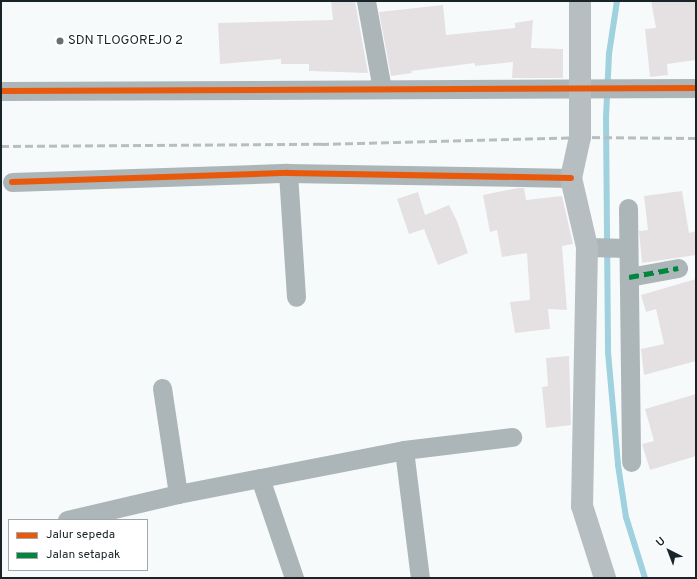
<!DOCTYPE html>
<html>
<head>
<meta charset="utf-8">
<style>
  body { margin:0 }
  #map { position:relative; width:697px; height:579px; overflow:hidden; background:#f7fafb; font-family:Overpass,sans-serif }
  div>[style] { position:absolute }
  [style*='--x'] { left:calc(var(--x)*1px); top:calc(var(--y)*1px); width:calc(var(--w)*1px); rotate:calc(var(--a)*1deg) }
  .stream>* { height:6px; margin:-3px; padding:0 3px; transform-origin:3px; border-radius:3px; background:#9fd1de }
  .building>* { inset:0; background:#e5e1e3 }
  .minor>* { height:19px; margin:-9.5px; padding:0 9.5px; transform-origin:9.5px; border-radius:9.5px; background:#acb5b8 }
  .secondary>* { height:22px; margin:-11px; padding:0 11px; transform-origin:11px; border-radius:11px; background:#b6bec1 }
  .rail>* { height:3px; margin-top:-1.5px; transform-origin:0; background:repeating-linear-gradient(90deg,#b7bebf 0 8px,transparent 0 12px) }
  .quiet>* { height:5px; margin-top:-2.5px; transform-origin:0; background:repeating-linear-gradient(90deg,#00873e 0 10px,transparent 0 15px) }
  .cycleway>* { height:6px; margin:-3px; padding:0 3px; transform-origin:3px; border-radius:3px; background:#e8590c }
  .dots>* { width:11px; height:11px; translate:-50% -50%; box-sizing:border-box; border:2px solid #fff; border-radius:50% }
  span { translate:-50% -50%; white-space:nowrap; text-align:center; line-height:1.15; -webkit-text-stroke:3px #fff; paint-order:stroke }
  .poi-label { font-size:13px; color:#182428 }
  .left { translate:0 -50%; text-align:left }
  .frame { position:absolute; inset:0; border:2px solid #182428; pointer-events:none }
  .legend { position:absolute; left:8px; top:519px; width:140px; height:52px; box-sizing:border-box; background:#fff; border:1px solid #a3a7a9; margin:0; padding:5px 7px; list-style:none; font-size:12px; color:#182428 }
  .legend li { display:flex; align-items:center; gap:8px; height:20px }
  .legend b { width:20px; border:1px solid #a3a7a9 }
  .north { position:absolute; left:649px; top:531px; width:40px; height:40px; -webkit-text-stroke:3px #fff; paint-order:stroke; rotate:318deg; font-size:11px; font-weight:700; line-height:16px; text-align:center; color:#182428 }
  .north::after { content:''; display:block; margin:auto; width:14px; height:18px; background:#182428; clip-path:polygon(50% 0,100% 100%,50% 72%,0 100%) }
</style>
</head>
<body>
<div id="map">
  <div class="stream">
    <i style="--x:617;--y:1;--w:54;--a:98.6"></i>
    <i style="--x:609;--y:54;--w:63;--a:92.7"></i>
    <i style="--x:606;--y:117;--w:235;--a:89.5"></i>
    <i style="--x:608;--y:352;--w:113;--a:84.9"></i>
    <i style="--x:618;--y:465;--w:53;--a:81.3"></i>
    <i style="--x:626;--y:517;--w:64;--a:72.7"></i>
  </div>
  <div class="building">
    <i style="clip-path:polygon(331px 1px,355px 1px,368px 73px,309px 71px,309px 64px,281px 64px,281px 59px,220px 64px,218px 23px,333px 20px)"></i>
    <i style="clip-path:polygon(651px 1px,696px 1px,696px 60px,667px 64px,668px 75px,650px 77px,645px 29px,656px 28px)"></i>
    <i style="clip-path:polygon(443px 5px,446px 35px,515px 28px,515px 23px,533px 20px,531px 48px,563px 49px,563px 78px,512px 78px,513px 62px,475px 66px,475px 63px,411px 71px,412px 73px,391px 76px,379px 12px)"></i>
    <i style="clip-path:polygon(518px 188px,524px 188px,526px 200px,562px 196px,573px 244px,562px 246px,567px 310px,548px 309px,550px 329px,515px 333px,510px 302px,530px 300px,527px 253px,502px 257px,497px 230px,490px 232px,483px 195px)"></i>
    <i style="clip-path:polygon(682px 191px,689px 233px,696px 231px,696px 255px,642px 263px,639px 231px,648px 230px,644px 196px)"></i>
    <i style="clip-path:polygon(418px 192px,425px 215px,449px 205px,457px 221px,468px 253px,438px 265px,424px 229px,409px 234px,397px 199px)"></i>
    <i style="clip-path:polygon(696px 279px,696px 361px,644px 375px,641px 349px,664px 344px,656px 309px,646px 312px,641px 295px)"></i>
    <i style="clip-path:polygon(569px 356px,571px 425px,546px 428px,542px 387px,548px 386px,546px 358px)"></i>
    <i style="clip-path:polygon(696px 394px,696px 456px,650px 470px,642px 444px,654px 441px,645px 409px)"></i>
  </div>
  <div class="minor">
    <i style="--x:366;--y:1;--w:89;--a:79.7"></i>
    <i style="--x:1;--y:91;--w:695;--a:-0.25"></i>
    <i style="--x:288;--y:173;--w:124;--a:86.3"></i>
    <i style="--x:12;--y:182;--w:276;--a:-1.9"></i>
    <i style="--x:288;--y:173;--w:283;--a:1"></i>
    <i style="--x:628;--y:208;--w:254;--a:89.3"></i>
    <i style="--x:587;--y:247;--w:41;--a:1.4"></i>
    <i style="--x:629;--y:277;--w:50;--a:-10.4"></i>
    <i style="--x:162;--y:388;--w:107;--a:81.4"></i>
    <i style="--x:404;--y:450;--w:129;--a:82.9"></i>
    <i style="--x:260;--y:478;--w:106;--a:71.2"></i>
    <i style="--x:67;--y:520;--w:114;--a:-13.2"></i>
    <i style="--x:178;--y:494;--w:230;--a:-11"></i>
    <i style="--x:404;--y:450;--w:109;--a:-6.9"></i>
  </div>
  <div class="secondary">
    <i style="--x:580;--y:1;--w:136;--a:90"></i>
    <i style="--x:580;--y:137;--w:42;--a:102.4"></i>
    <i style="--x:571;--y:178;--w:71;--a:76.9"></i>
    <i style="--x:587;--y:247;--w:259;--a:91.1"></i>
    <i style="--x:582;--y:506;--w:76;--a:72.3"></i>
  </div>
  <div class="rail">
    <i style="--x:1;--y:146;--w:320;--a:-0.4"></i>
    <i style="--x:321;--y:144;--w:259;--a:-1.5"></i>
    <i style="--x:580;--y:137;--w:116;--a:0.5"></i>
  </div>
  <div class="quiet">
    <i style="--x:629;--y:277;--w:50;--a:-10.4"></i>
  </div>
  <div class="cycleway">
    <i style="--x:1;--y:91;--w:695;--a:-0.25"></i>
    <i style="--x:12;--y:182;--w:276;--a:-1.9"></i>
    <i style="--x:288;--y:173;--w:283;--a:1"></i>
  </div>
  <div class="dots">
    <i style="left:60px;top:41px;background:#666f72"></i>
  </div>
  <div class="poi-label">
    <span class="left" style="left:68px;top:41px">SDN TLOGOREJO 2</span>
  </div>
  <div class="frame"></div>
  <ul class="legend">
  <li><b style="height:5px;background:#e8590c"></b>Jalur sepeda</li>
  <li><b style="height:5px;background:#00873e"></b>Jalan setapak</li>
  </ul>
  <div class="north">U</div>
</div>
</body>
</html>
